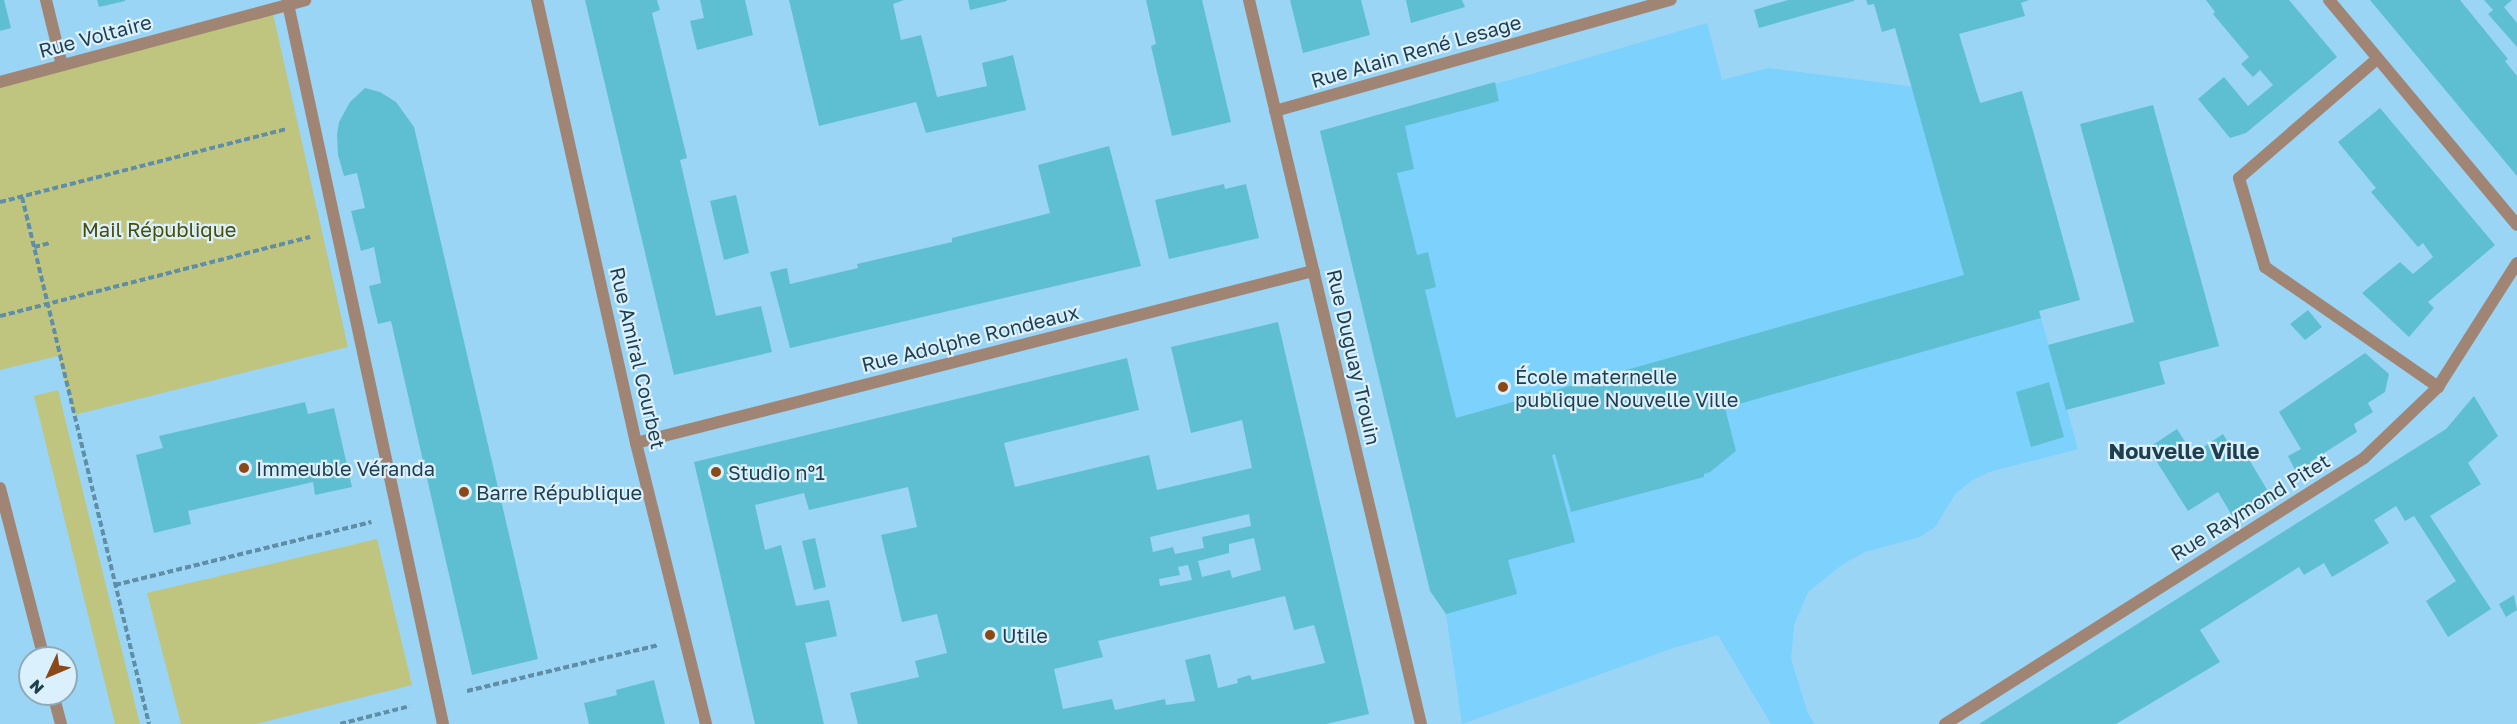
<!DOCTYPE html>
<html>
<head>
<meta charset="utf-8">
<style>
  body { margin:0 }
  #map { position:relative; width:2517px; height:724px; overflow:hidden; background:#9ad5f5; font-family:"Golos Text",sans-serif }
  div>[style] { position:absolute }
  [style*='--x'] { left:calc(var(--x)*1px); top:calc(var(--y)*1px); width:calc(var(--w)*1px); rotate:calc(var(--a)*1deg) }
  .built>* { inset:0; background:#7cd1fd }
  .green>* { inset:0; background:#bfc57f }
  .building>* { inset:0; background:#5fbfd2 }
  .path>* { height:4px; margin-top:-2px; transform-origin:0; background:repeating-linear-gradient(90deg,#5f8ea6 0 6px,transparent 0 9px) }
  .lane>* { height:12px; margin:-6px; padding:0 6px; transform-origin:6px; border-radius:6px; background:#a18574 }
  .street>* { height:12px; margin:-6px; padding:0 6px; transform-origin:6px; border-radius:6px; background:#a18574 }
  .dots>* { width:16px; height:16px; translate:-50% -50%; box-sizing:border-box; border:3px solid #dbf0fd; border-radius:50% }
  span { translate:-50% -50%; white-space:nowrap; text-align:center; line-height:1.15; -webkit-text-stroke:4.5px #dbf0fd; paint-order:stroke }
  .street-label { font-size:20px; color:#1f3f4f }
  .park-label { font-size:20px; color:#4a4d09 }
  .poi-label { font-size:20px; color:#1f3f4f }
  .left { translate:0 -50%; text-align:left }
  .quarter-label { font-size:22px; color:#1f3f4f; font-weight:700 }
  .north { position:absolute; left:18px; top:646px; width:60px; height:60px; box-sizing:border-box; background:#dbf0fd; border:2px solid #90a9b7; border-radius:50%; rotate:226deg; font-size:16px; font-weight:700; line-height:24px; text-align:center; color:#1f3f4f }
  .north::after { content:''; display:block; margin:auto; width:21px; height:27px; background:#8b4918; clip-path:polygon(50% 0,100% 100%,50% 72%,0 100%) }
</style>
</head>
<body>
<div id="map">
  <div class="built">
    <i style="clip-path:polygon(1707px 23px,1722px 80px,1768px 68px,1978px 95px,2078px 449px,1989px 472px,1973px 480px,1956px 493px,1935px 527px,1920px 537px,1865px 552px,1843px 564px,1808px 592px,1794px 625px,1791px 659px,1808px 714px,1815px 724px,1771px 724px,1718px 635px,1670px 649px,1462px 724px,1446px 614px,1320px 131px,1532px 74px)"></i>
  </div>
  <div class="green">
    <i style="clip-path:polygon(272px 9px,348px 347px,74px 415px,58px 356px,0 370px,0 82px)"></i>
    <i style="clip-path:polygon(58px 390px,140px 724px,115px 724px,34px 396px)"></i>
    <i style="clip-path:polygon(377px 539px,412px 685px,256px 724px,181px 724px,147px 593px)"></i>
  </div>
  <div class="building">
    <i style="clip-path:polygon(0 0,4px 0,11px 28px,0 31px)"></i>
    <i style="clip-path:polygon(97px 0,125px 0,125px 1px,99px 7px)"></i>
    <i style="clip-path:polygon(585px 0,657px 0,660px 10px,652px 13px,687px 158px,680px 160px,716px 316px,761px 306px,772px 352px,674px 375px)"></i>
    <i style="clip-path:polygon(700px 0,745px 0,753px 35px,697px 50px,690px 21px,704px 18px)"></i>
    <i style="clip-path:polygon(789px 0,904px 0,893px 4px,901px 40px,921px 35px,937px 97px,987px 86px,982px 63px,1013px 55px,1026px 110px,926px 133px,916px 102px,819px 126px)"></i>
    <i style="clip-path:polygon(968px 0,1007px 0,1007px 1px,970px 10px)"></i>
    <i style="clip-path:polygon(1146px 0,1202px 0,1231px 122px,1172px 136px,1151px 46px,1156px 44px)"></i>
    <i style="clip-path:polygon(1290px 0,1361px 0,1370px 35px,1303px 53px)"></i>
    <i style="clip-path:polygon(1406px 0,1462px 0,1465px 7px,1411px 23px)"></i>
    <i style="clip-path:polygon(1788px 0,1854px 0,1854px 1px,1759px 28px,1754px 10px)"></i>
    <i style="clip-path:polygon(1866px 0,2029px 0,2021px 3px,2025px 16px,1959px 34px,1980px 103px,2022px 91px,2080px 300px,2039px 311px,2041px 318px,1725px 408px,1736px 451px,1710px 472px,1704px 474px,1704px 477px,1571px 512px,1555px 454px,1552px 455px,1575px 542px,1508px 560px,1517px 594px,1446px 614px,1430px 591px,1320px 131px,1495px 82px,1499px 101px,1405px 126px,1414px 169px,1397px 173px,1417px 255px,1428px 252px,1436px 287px,1425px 290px,1456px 418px,1964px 275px,1895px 28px,1882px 32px,1874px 4px,1868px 5px)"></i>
    <i style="clip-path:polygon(2206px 0,2289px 0,2337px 57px,2246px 133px,2230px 138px,2198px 99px,2224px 77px,2248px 106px,2273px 85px,2260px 70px,2253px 77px,2241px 64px,2249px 57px,2213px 14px,2215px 12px)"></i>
    <i style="clip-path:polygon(2370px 0,2460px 0,2508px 59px,2505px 61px,2517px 76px,2517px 176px)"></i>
    <i style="clip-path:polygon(2484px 0,2512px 0,2504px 7px,2517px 23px,2517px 47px,2488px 14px,2493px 10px)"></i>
    <i style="clip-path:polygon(365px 88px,380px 92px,396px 102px,414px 127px,538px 659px,472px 675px,391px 321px,378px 324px,369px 286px,381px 283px,374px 247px,361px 251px,351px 211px,365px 208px,357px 173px,344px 176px,338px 155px,337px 134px,339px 122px,350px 102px)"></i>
    <i style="clip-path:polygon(2153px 105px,2219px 346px,2159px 362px,2165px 384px,2066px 410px,2048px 345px,2134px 322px,2080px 124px)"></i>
    <i style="clip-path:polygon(2380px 108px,2495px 245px,2428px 302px,2434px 308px,2409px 337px,2362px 293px,2400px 262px,2413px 274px,2433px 257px,2423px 243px,2418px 247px,2371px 192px,2376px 188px,2338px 142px)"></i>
    <i style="clip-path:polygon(1109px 146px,1141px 266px,790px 348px,770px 272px,787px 268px,790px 284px,858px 268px,857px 264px,952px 242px,952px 238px,1050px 213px,1038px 165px)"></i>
    <i style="clip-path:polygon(1224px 184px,1225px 189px,1246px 184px,1259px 238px,1169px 259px,1155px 200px)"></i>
    <i style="clip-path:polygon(736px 195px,749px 253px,724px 260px,710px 201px)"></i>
    <i style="clip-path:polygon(2308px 310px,2322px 327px,2305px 340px,2290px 324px)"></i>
    <i style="clip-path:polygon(evenodd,1278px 322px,1369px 714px,1326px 724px,858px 724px,850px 693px,919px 677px,915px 661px,947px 653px,937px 614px,902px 622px,881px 535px,917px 527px,908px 487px,809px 510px,804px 493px,755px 505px,765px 550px,781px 545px,796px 606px,829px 600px,837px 636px,805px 643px,824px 724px,755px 724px,694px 462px,1127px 358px,1139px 410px,1004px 443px,1015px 487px,1149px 455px,1157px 490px,1252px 468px,1242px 420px,1191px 433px,1171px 347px,1278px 322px,1249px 514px,1251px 526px,1202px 537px,1204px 548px,1175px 554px,1173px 547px,1153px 552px,1150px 537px,1249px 514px,1278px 322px,1254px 538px,1261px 570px,1232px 578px,1230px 570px,1202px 577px,1198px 561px,1229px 553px,1229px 544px,1254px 538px,1278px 322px,1188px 565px,1192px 580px,1160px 586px,1159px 579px,1180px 575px,1178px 567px,1188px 565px,1278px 322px,1285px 596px,1294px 630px,1314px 625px,1325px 663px,1252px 680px,1250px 675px,1237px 679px,1238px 683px,1218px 688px,1210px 654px,1185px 660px,1195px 701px,1166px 705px,1165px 699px,1115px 710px,1112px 699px,1063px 709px,1054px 669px,1103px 657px,1098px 641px,1285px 596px)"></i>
    <i style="clip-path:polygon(2365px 353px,2389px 374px,2385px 392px,2368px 403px,2373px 412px,2354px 424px,2357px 432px,2310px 462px,2315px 472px,2300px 480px,2288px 456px,2301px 449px,2279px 412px)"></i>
    <i style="clip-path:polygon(2049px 382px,2064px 437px,2031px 447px,2016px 392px)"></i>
    <i style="clip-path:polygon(2474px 396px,2498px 436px,2468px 463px,2481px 484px,2430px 516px,2491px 609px,2448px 637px,2426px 601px,2456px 581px,2414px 516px,2405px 521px,2396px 506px,2374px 520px,2389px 543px,2332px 577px,2324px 563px,2304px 575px,2299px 567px,2200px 630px,2220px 662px,2116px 724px,1979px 724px,2446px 429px)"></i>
    <i style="clip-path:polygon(305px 402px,308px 414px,334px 408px,352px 487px,315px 495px,313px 482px,188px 511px,191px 524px,154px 533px,136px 455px,163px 448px,159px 436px)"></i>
    <i style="clip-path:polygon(2177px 429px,2193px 454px,2223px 434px,2237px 457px,2245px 453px,2274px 501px,2237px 524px,2218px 492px,2188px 511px,2148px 448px)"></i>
    <i style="clip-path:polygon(815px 538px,826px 587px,814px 590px,802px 541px)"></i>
    <i style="clip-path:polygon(2514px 595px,2517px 610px,2506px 617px,2499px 604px)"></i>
    <i style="clip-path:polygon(654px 680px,665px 724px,589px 724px,584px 703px,617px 695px,616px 690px)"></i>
  </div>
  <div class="path">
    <i style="--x:22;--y:197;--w:542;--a:76.45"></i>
    <i style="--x:0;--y:202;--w:296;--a:-14.3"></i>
    <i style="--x:34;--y:247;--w:16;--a:-14"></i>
    <i style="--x:0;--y:316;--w:320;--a:-14.3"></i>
    <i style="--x:115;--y:585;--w:264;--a:-13.8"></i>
    <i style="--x:467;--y:691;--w:196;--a:-13.5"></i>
    <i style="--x:340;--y:724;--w:72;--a:-14.4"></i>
  </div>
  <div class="lane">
    <i style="--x:46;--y:0;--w:67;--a:76.2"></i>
    <i style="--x:288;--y:4;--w:736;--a:77.85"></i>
    <i style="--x:0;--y:488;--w:176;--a:75.5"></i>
    <i style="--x:53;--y:694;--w:31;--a:75"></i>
  </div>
  <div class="street">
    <i style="--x:537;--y:0;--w:454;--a:77.4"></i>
    <i style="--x:636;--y:443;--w:290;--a:76"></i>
    <i style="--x:1249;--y:0;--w:744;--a:76.64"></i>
    <i style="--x:2329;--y:0;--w:293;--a:50.1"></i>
    <i style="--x:2377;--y:59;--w:182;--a:139.2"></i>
    <i style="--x:2239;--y:178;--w:93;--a:73.7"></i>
    <i style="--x:2265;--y:267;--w:211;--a:34.7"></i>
    <i style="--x:0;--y:82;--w:316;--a:-15"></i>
    <i style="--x:1275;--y:111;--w:411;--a:-15.7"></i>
    <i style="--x:636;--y:443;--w:699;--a:-14.26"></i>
    <i style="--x:1945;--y:724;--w:496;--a:-32.4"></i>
    <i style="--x:2364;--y:458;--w:103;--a:-43.8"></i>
    <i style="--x:2438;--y:387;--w:147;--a:-57.5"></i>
  </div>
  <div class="dots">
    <i style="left:1503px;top:387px;background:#8b4918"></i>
    <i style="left:244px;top:468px;background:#8b4918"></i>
    <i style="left:716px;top:472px;background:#8b4918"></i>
    <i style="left:464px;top:492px;background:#8b4918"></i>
    <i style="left:990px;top:635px;background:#8b4918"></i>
  </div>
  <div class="street-label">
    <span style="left:95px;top:36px;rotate:-15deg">Rue Voltaire</span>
    <span style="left:1416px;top:51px;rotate:-16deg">Rue Alain René Lesage</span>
    <span style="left:970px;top:338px;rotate:-14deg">Rue Adolphe Rondeaux</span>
    <span style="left:1354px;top:357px;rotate:77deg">Rue Duguay Trouin</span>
    <span style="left:638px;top:358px;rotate:77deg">Rue Amiral Courbet</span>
    <span style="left:2250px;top:507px;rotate:-32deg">Rue Raymond Pitet</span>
  </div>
  <div class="park-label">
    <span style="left:159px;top:229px">Mail République</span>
  </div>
  <div class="poi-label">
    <span class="left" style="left:1515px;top:388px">École maternelle<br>publique Nouvelle Ville</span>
    <span class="left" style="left:256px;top:468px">Immeuble Véranda</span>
    <span class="left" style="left:728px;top:472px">Studio n°1</span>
    <span class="left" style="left:476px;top:492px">Barre République</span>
    <span class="left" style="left:1002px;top:635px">Utile</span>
  </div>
  <div class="quarter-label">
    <span style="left:2184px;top:451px">Nouvelle Ville</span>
  </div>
  <div class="north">N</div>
</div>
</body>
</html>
